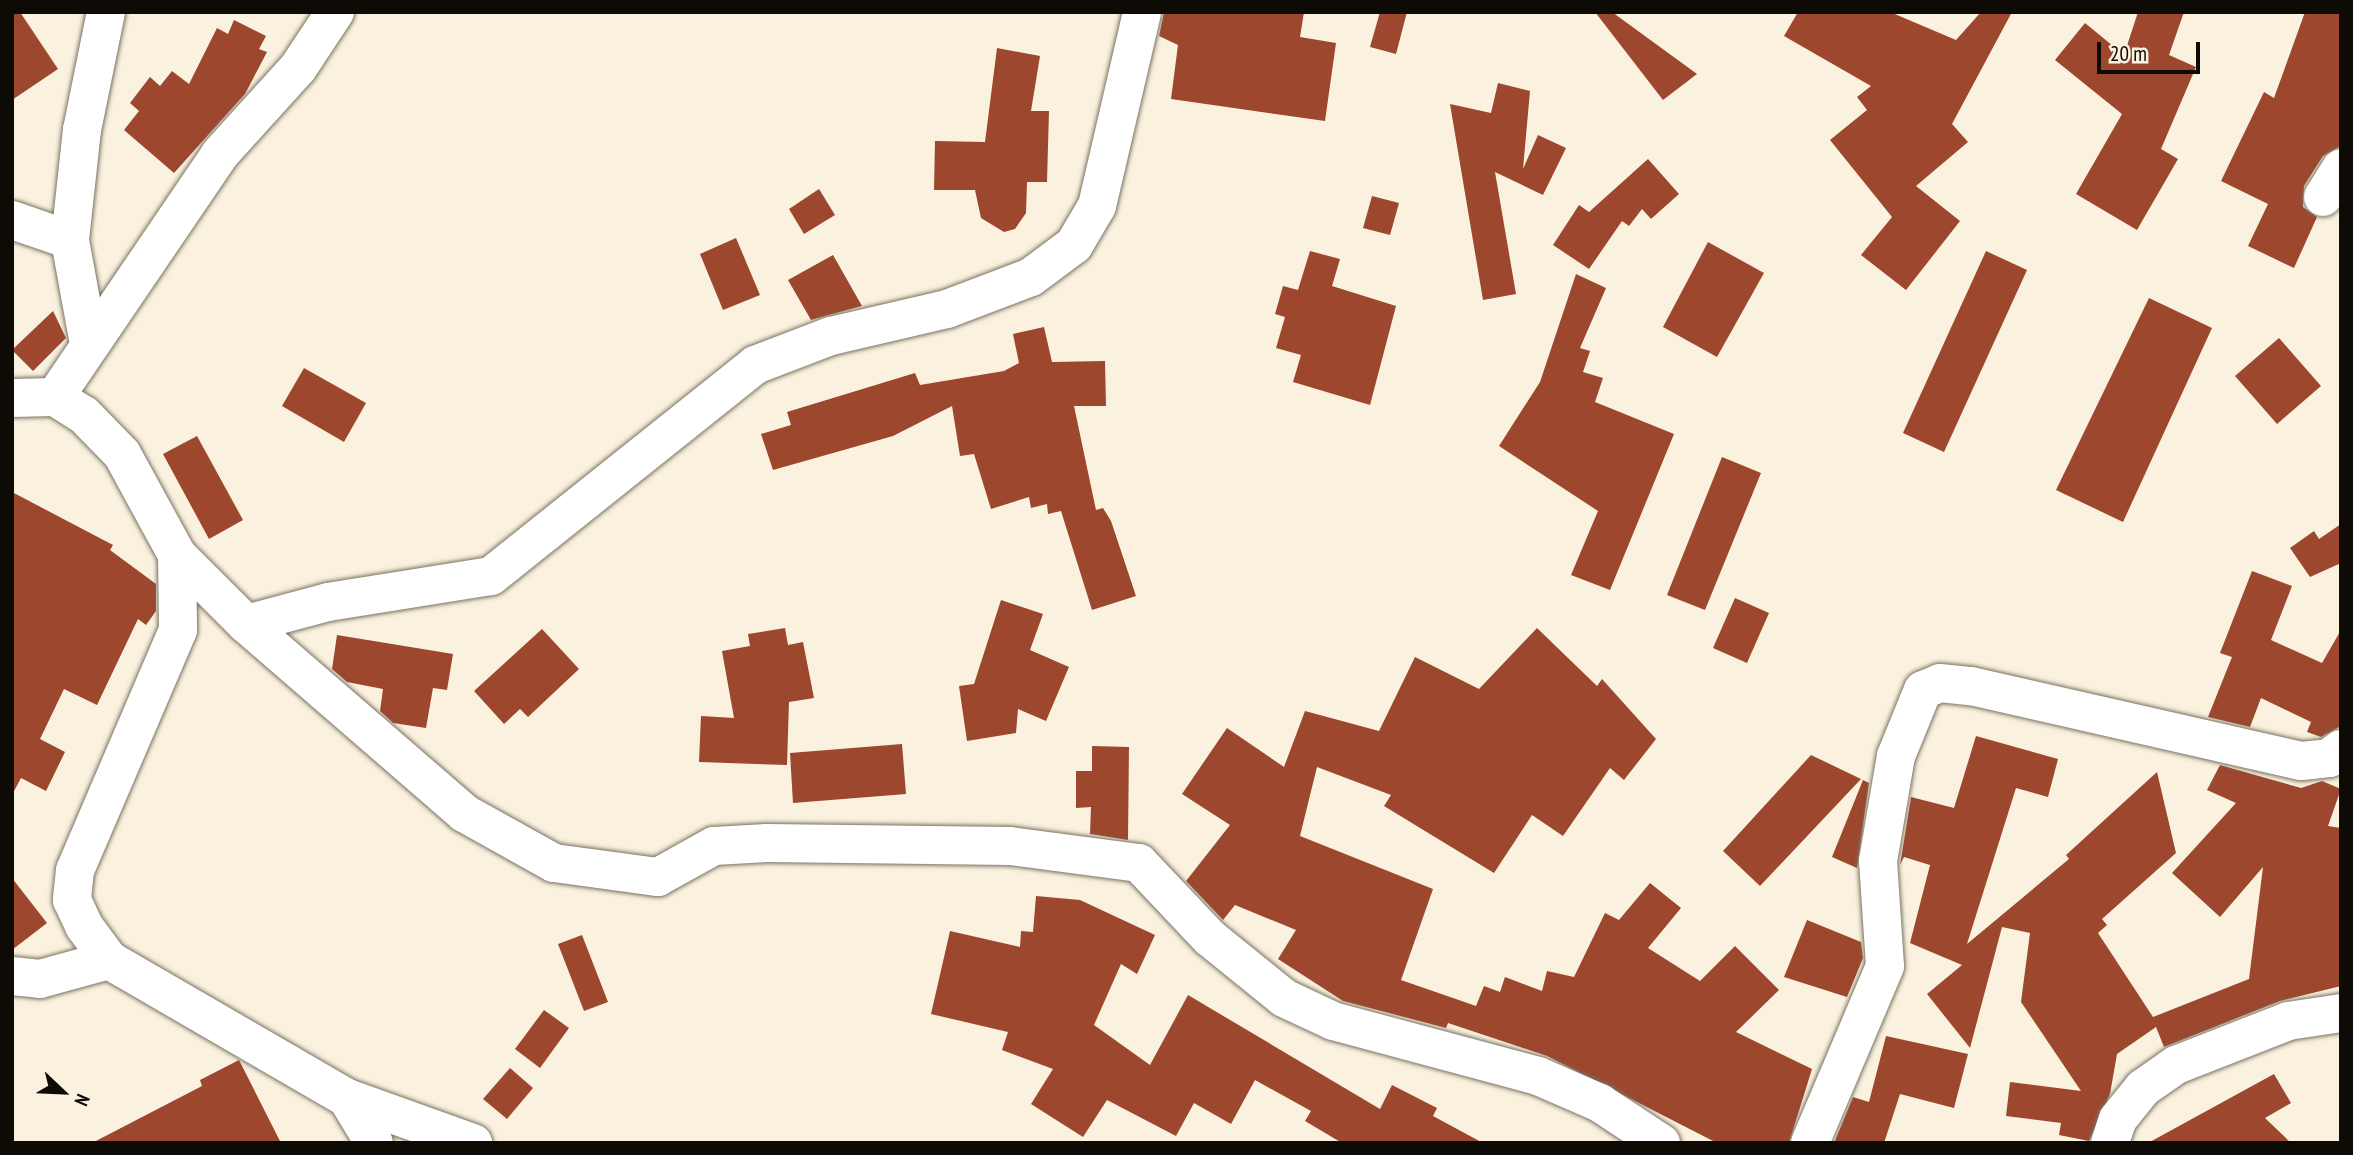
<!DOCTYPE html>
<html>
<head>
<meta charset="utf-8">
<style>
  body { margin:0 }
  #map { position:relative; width:2353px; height:1155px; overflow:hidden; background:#faf1de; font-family:"PT Sans Narrow",sans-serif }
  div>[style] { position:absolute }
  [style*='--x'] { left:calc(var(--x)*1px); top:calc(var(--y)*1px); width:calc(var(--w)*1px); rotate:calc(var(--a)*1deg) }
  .building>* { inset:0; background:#9c472e }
  .roads { filter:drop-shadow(0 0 2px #7a7262) drop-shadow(0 0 2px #7a7262) }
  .minor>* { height:38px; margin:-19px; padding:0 19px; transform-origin:19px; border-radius:19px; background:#fff }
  span { translate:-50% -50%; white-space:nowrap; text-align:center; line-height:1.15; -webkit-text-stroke:5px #faf1de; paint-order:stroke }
  .frame { position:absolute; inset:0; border:14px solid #0e0b06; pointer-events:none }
  .north { position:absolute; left:28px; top:1057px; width:70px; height:70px; -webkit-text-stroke:5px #faf1de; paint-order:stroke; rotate:113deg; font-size:19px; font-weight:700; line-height:28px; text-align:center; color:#0e0b06 }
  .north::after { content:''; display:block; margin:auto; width:24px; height:32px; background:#0e0b06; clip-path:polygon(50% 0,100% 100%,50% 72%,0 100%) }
  .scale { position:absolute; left:2097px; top:42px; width:103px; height:32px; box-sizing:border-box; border:4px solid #0e0b06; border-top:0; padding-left:9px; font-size:21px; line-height:24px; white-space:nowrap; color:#0e0b06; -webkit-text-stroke:5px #faf1de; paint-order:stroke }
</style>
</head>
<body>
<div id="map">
  <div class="building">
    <i style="clip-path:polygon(12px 12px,20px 12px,58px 69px,12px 100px)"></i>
    <i style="clip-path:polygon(1164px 12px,1304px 12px,1300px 37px,1336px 43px,1325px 121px,1171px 99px,1178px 45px,1159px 36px)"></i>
    <i style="clip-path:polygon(1380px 12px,1407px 12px,1396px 54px,1370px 47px)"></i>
    <i style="clip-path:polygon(1595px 12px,1612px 12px,1697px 74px,1663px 100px)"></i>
    <i style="clip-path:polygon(1798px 12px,1890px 12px,1956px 40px,1981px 12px,2012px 12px,1952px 124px,1968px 142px,1916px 186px,1960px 221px,1906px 290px,1861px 255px,1892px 217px,1830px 140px,1867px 110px,1857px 97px,1871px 86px,1784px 36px)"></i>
    <i style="clip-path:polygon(2138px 12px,2184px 12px,2169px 55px,2196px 67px,2161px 149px,2178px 159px,2137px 230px,2076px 194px,2122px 114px,2055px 60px,2085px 23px,2124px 55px)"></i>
    <i style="clip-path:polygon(2305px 12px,2341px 12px,2341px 146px,2323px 156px,2304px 186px,2303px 207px,2317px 217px,2294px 268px,2248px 246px,2268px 204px,2221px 181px,2264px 92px,2274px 98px)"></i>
    <i style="clip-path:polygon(234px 20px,266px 36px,259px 49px,267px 52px,245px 94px,174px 173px,124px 130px,139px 111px,130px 103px,150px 77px,160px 86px,172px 71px,189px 84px,217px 28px,228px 34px)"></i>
    <i style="clip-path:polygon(997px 48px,1040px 56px,1031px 111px,1049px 111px,1047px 182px,1027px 182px,1026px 213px,1015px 229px,1004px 232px,981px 218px,975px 190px,934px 190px,935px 141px,985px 142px)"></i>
    <i style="clip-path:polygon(1498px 83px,1530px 91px,1523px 169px,1538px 135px,1566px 148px,1543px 195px,1495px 172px,1516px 294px,1483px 300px,1450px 104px,1491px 113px)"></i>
    <i style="clip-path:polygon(1648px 159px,1679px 194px,1651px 219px,1642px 209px,1629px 226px,1622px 221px,1589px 269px,1553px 245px,1579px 205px,1589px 212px)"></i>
    <i style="clip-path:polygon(819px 189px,835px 215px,804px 234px,789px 209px)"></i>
    <i style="clip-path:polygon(1372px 196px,1399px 203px,1390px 235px,1363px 228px)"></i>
    <i style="clip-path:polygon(736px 238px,760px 295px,723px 310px,700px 254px)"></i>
    <i style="clip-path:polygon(1708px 242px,1764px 273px,1717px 357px,1663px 327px)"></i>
    <i style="clip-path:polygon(1310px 251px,1340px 259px,1332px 286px,1396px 306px,1370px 405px,1293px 382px,1301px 355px,1276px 348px,1285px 317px,1275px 314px,1283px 286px,1298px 290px)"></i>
    <i style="clip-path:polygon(1986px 251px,2027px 270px,1944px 452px,1903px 433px)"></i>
    <i style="clip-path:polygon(833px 255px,862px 306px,811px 320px,788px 280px)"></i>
    <i style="clip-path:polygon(1576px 274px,1606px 288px,1580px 348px,1590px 351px,1583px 372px,1603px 378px,1595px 402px,1674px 434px,1610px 590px,1571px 575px,1598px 511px,1499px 446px,1540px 382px)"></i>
    <i style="clip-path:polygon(2149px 298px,2212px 328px,2123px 522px,2056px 490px)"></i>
    <i style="clip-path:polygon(53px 311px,66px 338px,33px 371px,12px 350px)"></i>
    <i style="clip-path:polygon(1044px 327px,1052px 362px,1105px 361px,1106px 406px,1074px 406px,1096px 510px,1103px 508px,1111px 521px,1136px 596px,1092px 610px,1061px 511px,1048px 514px,1047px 504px,1031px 508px,1029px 497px,991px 509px,974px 454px,960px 456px,952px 406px,893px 436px,773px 470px,761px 434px,791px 425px,787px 412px,915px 373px,920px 385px,1004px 371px,1019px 363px,1013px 334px)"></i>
    <i style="clip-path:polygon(2279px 338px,2321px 386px,2277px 424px,2235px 376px)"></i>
    <i style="clip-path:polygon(304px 368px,366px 403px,344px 442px,282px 406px)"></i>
    <i style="clip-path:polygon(197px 436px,243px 520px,209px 539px,163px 454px)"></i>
    <i style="clip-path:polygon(1722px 457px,1761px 473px,1705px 610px,1667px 595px)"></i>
    <i style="clip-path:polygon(12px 492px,113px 545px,110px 550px,156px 584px,156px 611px,146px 625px,138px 619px,97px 705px,64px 689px,40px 739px,65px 752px,46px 791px,21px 778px,12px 795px)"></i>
    <i style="clip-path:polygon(2341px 524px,2341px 563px,2310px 577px,2290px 548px,2314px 531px,2319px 539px)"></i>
    <i style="clip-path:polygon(2252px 571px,2292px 586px,2271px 640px,2322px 663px,2341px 630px,2341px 726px,2321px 737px,2307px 732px,2311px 722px,2261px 698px,2250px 727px,2208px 717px,2232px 657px,2220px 653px)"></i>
    <i style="clip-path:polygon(1735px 598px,1769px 613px,1747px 663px,1713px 648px)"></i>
    <i style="clip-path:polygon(1001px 600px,1043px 614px,1030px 650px,1069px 667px,1046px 721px,1018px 709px,1016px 733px,967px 741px,959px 686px,974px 684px)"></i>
    <i style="clip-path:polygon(785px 628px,788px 645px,803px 642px,814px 698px,789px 702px,787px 765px,699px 762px,701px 716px,734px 718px,722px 651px,750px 646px,748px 634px)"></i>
    <i style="clip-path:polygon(1537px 628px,1597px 686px,1602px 679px,1656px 739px,1624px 780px,1610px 768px,1563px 836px,1532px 815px,1494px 873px,1384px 806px,1391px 795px,1317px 767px,1300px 836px,1433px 889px,1401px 980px,1476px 1006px,1484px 986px,1500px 992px,1505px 977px,1542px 991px,1547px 971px,1574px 977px,1605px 913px,1619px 920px,1650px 883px,1681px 908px,1648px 948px,1700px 981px,1735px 946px,1779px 990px,1736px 1032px,1812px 1069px,1789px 1143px,1717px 1143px,1547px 1056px,1448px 1023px,1446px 1028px,1343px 1001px,1278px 959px,1296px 930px,1235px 905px,1223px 920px,1186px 881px,1230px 825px,1182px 794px,1227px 728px,1284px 767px,1305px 711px,1379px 731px,1415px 657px,1479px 689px)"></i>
    <i style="clip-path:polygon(542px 629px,579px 669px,528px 717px,520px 709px,504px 724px,474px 691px)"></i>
    <i style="clip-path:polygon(337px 635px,453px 654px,447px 690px,433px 688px,426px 728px,393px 723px,380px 711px,383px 689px,347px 682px,332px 669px)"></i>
    <i style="clip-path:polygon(1976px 736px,2058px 759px,2048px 797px,2016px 788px,1967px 944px,2069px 859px,2066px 855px,2157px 772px,2176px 853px,2102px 919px,2107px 925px,2098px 933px,2153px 1017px,2249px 979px,2263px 867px,2220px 917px,2172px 873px,2236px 803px,2207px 790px,2220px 765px,2301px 788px,2322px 781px,2341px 789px,2328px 826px,2341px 828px,2341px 986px,2280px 1001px,2164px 1047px,2156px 1027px,2117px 1054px,2110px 1094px,2089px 1141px,2059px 1135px,2061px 1123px,2006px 1116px,2010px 1082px,2081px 1091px,2021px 1002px,2030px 933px,2002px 927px,1970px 1048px,1927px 994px,1962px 965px,1910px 943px,1930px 865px,1904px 857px,1900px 865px,1911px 797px,1954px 808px)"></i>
    <i style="clip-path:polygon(902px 744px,906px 794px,793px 803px,790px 753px)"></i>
    <i style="clip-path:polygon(1092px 746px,1129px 747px,1128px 840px,1090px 834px,1091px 807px,1076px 808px,1076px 771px,1092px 771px)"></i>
    <i style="clip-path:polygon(1811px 755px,1861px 779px,1760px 886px,1723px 851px)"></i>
    <i style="clip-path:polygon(1863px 780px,1869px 783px,1857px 868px,1832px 857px)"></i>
    <i style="clip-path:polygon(12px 878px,47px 923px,12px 950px)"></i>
    <i style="clip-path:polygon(1036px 896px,1080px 900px,1155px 935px,1137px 974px,1121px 964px,1094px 1025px,1150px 1065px,1188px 995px,1380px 1109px,1392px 1085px,1437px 1108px,1433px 1116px,1483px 1143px,1342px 1143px,1305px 1121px,1311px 1111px,1255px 1080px,1231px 1124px,1194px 1103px,1176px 1136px,1107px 1100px,1083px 1137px,1031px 1104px,1053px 1069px,1002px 1050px,1008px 1032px,931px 1014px,950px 931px,1020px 947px,1021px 931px,1033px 932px)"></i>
    <i style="clip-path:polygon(1807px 920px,1861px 942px,1863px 958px,1847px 997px,1784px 977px)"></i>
    <i style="clip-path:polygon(582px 935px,608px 1002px,584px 1011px,558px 944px)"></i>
    <i style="clip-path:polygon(544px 1010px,569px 1028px,540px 1068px,515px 1049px)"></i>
    <i style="clip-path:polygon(1886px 1036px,1968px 1054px,1954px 1108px,1900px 1094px,1884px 1143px,1834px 1143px,1853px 1097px,1869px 1102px)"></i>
    <i style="clip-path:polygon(239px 1060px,281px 1143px,92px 1143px,202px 1086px,200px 1080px)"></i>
    <i style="clip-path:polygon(510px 1068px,533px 1088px,507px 1119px,483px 1099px)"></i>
    <i style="clip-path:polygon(2274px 1074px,2291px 1103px,2265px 1118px,2291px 1143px,2148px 1143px)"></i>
  </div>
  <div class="roads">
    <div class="minor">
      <i style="--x:2323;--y:197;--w:34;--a:-58"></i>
      <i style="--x:12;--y:220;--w:61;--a:19"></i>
      <i style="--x:89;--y:344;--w:106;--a:-100.4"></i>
      <i style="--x:70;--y:240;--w:111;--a:-83.8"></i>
      <i style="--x:82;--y:130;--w:120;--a:-78.5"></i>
      <i style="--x:55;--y:397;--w:294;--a:-55.8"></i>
      <i style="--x:220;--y:154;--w:116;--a:-47.8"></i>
      <i style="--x:298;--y:68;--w:67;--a:-56.5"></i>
      <i style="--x:12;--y:398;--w:43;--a:-1.3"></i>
      <i style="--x:55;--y:397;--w:34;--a:32"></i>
      <i style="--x:84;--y:415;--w:54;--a:45.7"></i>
      <i style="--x:122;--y:454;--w:115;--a:61.4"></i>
      <i style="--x:177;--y:555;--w:98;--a:45"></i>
      <i style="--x:246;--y:624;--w:289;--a:40.9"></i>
      <i style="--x:464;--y:813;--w:103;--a:29.1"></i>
      <i style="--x:554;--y:863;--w:105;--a:7.7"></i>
      <i style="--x:658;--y:877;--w:64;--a:-29"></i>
      <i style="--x:714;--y:846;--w:53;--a:-3.2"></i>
      <i style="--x:767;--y:843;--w:243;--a:0.7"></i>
      <i style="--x:1010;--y:846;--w:130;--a:7.5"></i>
      <i style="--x:1139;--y:863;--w:103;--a:46.6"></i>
      <i style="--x:1210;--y:938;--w:95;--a:39"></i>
      <i style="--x:1284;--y:998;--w:54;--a:25.1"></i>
      <i style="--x:1333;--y:1021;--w:212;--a:15"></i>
      <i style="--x:1538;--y:1076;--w:68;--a:23.5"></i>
      <i style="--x:1600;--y:1103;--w:73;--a:33.3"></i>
      <i style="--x:177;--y:555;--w:75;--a:89.2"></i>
      <i style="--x:178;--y:630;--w:261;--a:113.2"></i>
      <i style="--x:75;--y:870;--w:30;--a:96"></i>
      <i style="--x:72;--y:900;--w:29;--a:65"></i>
      <i style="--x:84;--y:926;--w:42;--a:53.7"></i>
      <i style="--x:109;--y:960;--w:275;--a:30.1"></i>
      <i style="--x:347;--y:1098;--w:134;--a:19.7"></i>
      <i style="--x:246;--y:624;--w:85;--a:-15"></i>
      <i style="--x:328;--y:602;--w:165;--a:-9.1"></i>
      <i style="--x:491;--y:576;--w:338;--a:-38.6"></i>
      <i style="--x:755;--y:365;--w:81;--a:-20.9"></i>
      <i style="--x:831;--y:336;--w:119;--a:-13.1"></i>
      <i style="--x:947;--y:309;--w:90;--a:-20.9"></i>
      <i style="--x:1031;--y:277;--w:54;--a:-36.7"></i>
      <i style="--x:1074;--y:245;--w:45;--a:-59.5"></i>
      <i style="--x:1097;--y:206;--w:199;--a:-76.9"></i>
      <i style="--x:12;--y:976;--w:28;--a:6"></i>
      <i style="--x:40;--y:979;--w:72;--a:-15.4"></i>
      <i style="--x:347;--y:1098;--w:52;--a:59"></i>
      <i style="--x:1810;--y:1143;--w:192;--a:-67"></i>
      <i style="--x:1885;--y:966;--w:105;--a:-93.8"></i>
      <i style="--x:1878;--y:861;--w:107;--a:-80.3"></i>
      <i style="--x:1896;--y:756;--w:71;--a:-67.8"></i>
      <i style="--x:1923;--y:690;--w:18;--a:-22"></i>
      <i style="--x:1940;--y:683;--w:31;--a:6"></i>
      <i style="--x:1971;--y:686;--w:339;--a:12.8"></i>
      <i style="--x:2302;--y:761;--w:27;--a:-6"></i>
      <i style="--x:2329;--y:758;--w:15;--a:-37"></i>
      <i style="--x:2110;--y:1143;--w:25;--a:-72"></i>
      <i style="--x:2118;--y:1119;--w:40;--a:-51"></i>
      <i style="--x:2143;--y:1088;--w:40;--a:-34.9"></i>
      <i style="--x:2176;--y:1065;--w:120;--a:-21.4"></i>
      <i style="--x:2288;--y:1021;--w:54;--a:-8.6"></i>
    </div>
  </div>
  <div class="frame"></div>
  <div class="north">N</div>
  <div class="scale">20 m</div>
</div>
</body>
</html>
